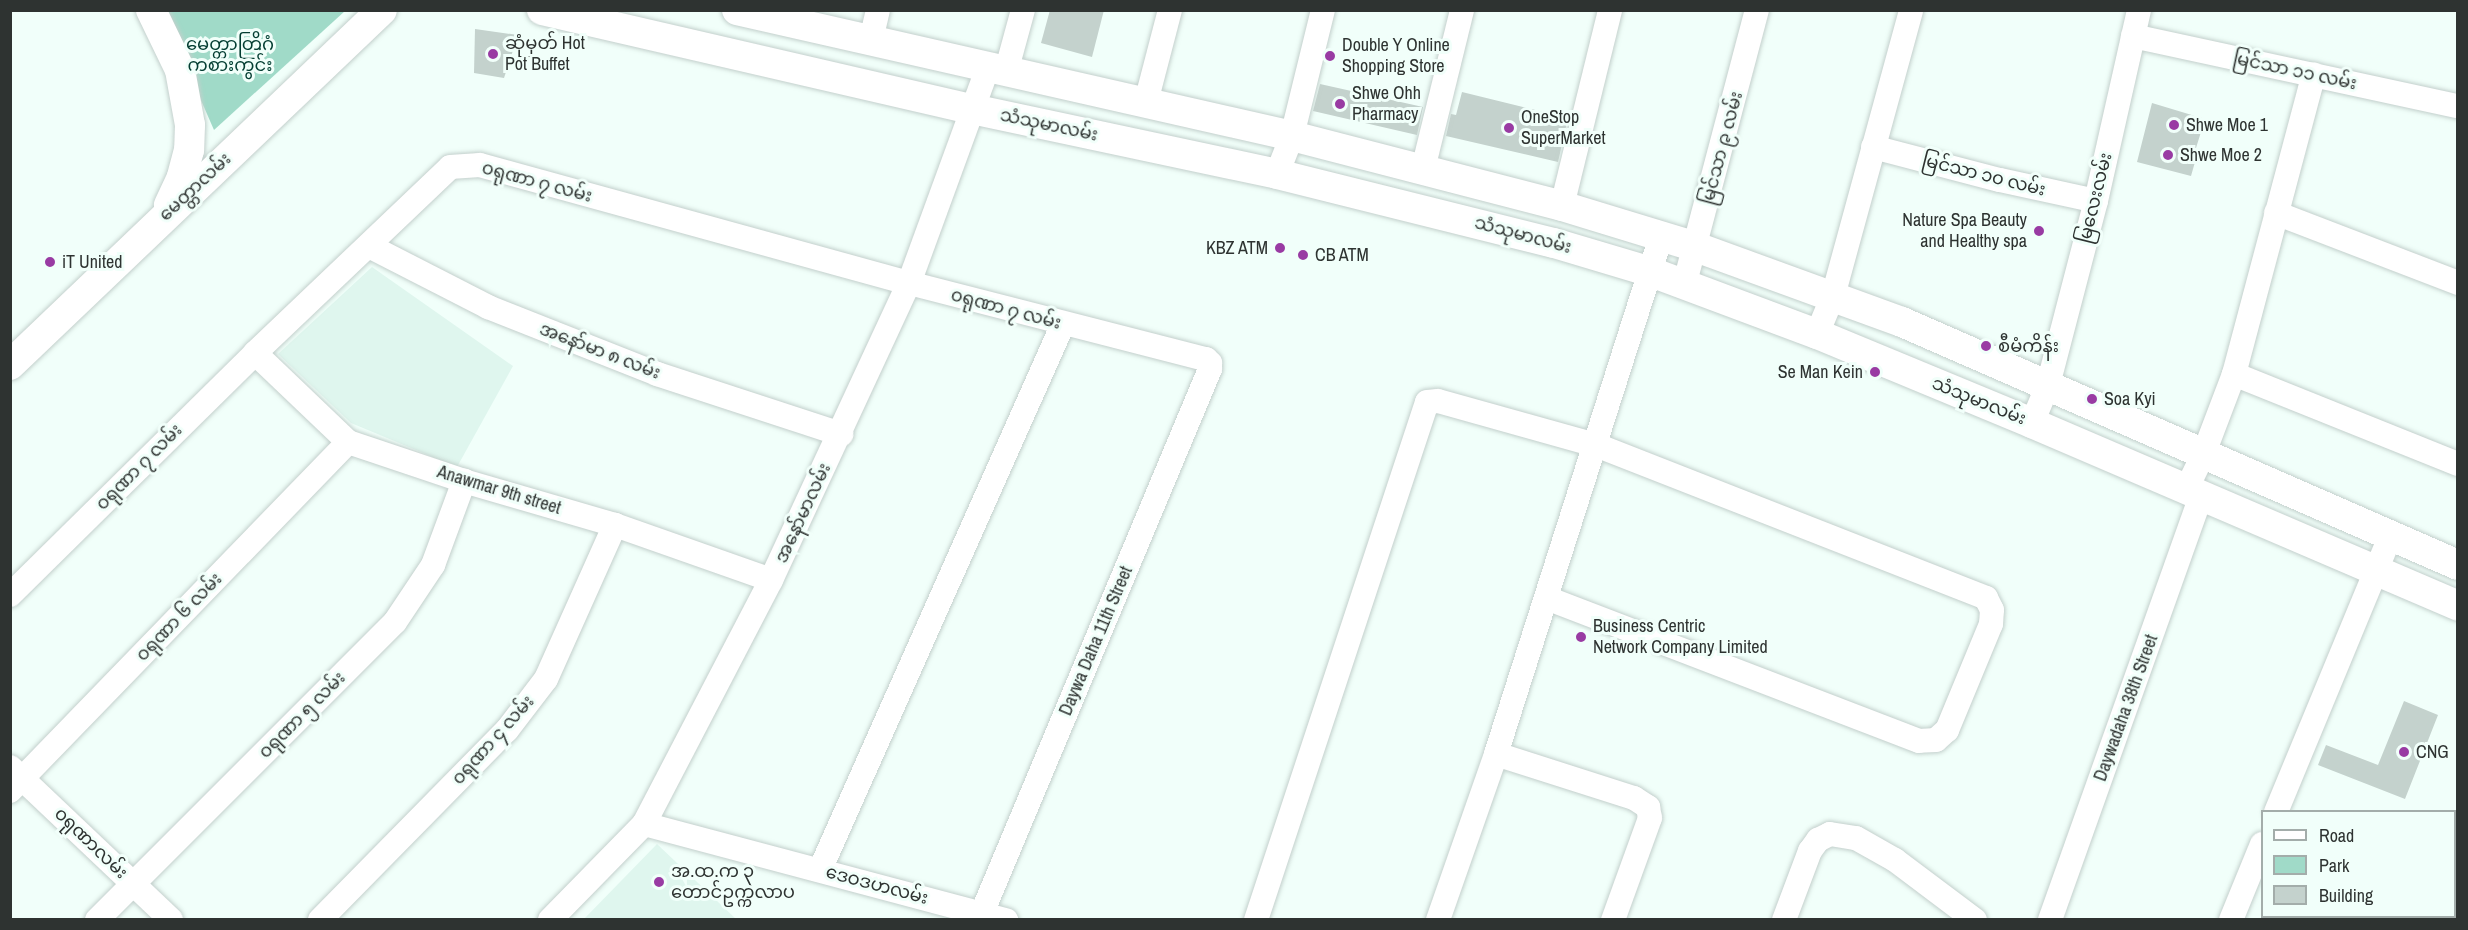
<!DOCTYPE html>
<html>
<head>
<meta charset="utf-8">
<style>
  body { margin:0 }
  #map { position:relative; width:2468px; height:930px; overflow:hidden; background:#f1fffa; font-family:"Archivo Narrow","Noto Sans Myanmar",sans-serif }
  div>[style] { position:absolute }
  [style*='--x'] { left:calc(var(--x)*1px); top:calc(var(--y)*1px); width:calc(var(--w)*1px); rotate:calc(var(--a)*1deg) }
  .built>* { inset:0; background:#dff6ee }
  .green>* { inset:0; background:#a0dac8 }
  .building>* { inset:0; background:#c4d2cd }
  .roads { filter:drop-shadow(0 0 2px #c3d0cc) drop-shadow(0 0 2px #c3d0cc) }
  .minor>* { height:24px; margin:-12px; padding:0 12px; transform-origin:12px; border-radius:12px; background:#fff }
  .major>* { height:30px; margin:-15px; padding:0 15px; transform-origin:15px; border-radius:15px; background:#fff }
  .dots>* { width:16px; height:16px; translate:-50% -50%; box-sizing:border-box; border:3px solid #f1fffa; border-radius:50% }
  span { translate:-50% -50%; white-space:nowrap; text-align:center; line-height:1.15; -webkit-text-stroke:6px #f1fffa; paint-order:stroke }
  .poi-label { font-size:18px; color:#2e3331 }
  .left { translate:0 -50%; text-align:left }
  .right { translate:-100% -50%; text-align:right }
  .park-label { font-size:18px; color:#043e32 }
  .street-label { font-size:18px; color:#2e3331 }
  .frame { position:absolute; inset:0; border:12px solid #2e3331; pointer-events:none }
  .legend { position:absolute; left:2261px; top:810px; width:195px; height:108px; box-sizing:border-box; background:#f1fffa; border:2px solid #a3adaa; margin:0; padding:8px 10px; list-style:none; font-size:18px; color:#2e3331 }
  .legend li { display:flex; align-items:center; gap:12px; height:30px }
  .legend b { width:30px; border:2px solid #a3adaa }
</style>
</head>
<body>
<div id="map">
  <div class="built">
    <i style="clip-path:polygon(372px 267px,513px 366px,457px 467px,351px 423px,278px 354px)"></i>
    <i style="clip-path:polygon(657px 844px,736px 919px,584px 919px)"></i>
  </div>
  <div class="green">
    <i style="clip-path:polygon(162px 11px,345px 11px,214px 130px)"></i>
    <i style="clip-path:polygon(2455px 835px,2458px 836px,2457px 919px,2380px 919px,2382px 916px,2454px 916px)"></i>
  </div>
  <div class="building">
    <i style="clip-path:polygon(1050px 10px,1104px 10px,1092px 57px,1041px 43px)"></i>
    <i style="clip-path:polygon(475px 29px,518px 35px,504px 78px,474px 73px)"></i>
    <i style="clip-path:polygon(1320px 84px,1423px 107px,1417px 135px,1313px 111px)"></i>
    <i style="clip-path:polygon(1462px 92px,1568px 118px,1558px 162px,1446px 136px,1451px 114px,1456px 115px)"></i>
    <i style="clip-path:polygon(2152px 103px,2205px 119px,2196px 148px,2199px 148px,2191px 176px,2137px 162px)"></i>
    <i style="clip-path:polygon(2404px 701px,2438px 715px,2405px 799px,2318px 765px,2326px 745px,2378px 765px)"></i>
  </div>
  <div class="roads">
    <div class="minor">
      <i style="--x:2133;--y:36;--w:332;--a:12.2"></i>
      <i style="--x:871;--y:40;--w:31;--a:-77"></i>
      <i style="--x:1006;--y:72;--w:64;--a:-74.7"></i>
      <i style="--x:1146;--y:102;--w:95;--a:-75.4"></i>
      <i style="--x:1873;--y:147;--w:131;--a:14.6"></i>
      <i style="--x:2000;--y:180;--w:98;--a:12.3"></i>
      <i style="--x:1423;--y:169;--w:164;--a:-76.2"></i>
      <i style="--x:1277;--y:174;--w:41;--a:-68.5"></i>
      <i style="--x:1292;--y:136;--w:130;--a:-76.2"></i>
      <i style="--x:1562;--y:206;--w:202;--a:-76.2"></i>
      <i style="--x:2276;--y:213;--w:195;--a:21"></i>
      <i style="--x:369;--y:246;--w:134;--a:27.1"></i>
      <i style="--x:488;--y:307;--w:182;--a:21.6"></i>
      <i style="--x:657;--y:374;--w:194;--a:18.1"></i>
      <i style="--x:1684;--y:286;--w:285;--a:-75.2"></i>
      <i style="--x:1817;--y:334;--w:41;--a:-67.2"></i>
      <i style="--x:1833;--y:296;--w:296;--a:-74.7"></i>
      <i style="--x:255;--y:353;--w:129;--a:43.7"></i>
      <i style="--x:348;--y:442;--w:122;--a:18.6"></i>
      <i style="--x:464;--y:481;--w:157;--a:16.2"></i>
      <i style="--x:615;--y:525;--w:165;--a:19.4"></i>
      <i style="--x:2234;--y:374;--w:241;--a:21.9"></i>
      <i style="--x:2032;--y:423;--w:41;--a:-67.2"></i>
      <i style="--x:2048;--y:385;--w:190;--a:-75.4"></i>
      <i style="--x:2096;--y:201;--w:196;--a:-77.3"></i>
      <i style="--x:2186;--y:490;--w:41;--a:-64.1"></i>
      <i style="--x:2204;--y:453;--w:85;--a:-69.2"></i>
      <i style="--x:2234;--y:374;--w:310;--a:-75.1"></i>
      <i style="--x:10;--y:595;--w:344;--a:-44.6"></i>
      <i style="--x:255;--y:353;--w:269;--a:-43.6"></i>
      <i style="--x:450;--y:167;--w:30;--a:-4"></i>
      <i style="--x:480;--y:165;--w:445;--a:15.4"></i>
      <i style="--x:909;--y:283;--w:307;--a:14.4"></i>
      <i style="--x:1206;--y:359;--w:6;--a:45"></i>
      <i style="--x:1210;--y:363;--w:6;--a:90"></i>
      <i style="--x:1210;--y:369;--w:590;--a:112.74"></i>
      <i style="--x:1496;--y:754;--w:145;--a:17.7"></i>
      <i style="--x:1634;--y:798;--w:17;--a:33"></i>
      <i style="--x:1648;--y:807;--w:11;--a:80"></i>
      <i style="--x:1650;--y:818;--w:109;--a:109.9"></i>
      <i style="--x:10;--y:767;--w:222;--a:43.5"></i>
      <i style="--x:10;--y:791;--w:486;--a:-45.9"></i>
      <i style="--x:2276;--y:812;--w:301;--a:-67.5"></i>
      <i style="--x:644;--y:824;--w:375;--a:14.9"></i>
      <i style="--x:820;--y:870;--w:598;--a:-66.01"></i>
      <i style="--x:97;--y:920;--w:421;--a:-45"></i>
      <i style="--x:395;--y:622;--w:69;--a:-56.3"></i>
      <i style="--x:433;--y:565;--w:90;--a:-69.7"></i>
      <i style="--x:320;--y:920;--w:267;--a:-45.5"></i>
      <i style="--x:507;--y:730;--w:64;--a:-52.6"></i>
      <i style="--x:546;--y:679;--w:169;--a:-65.9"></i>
      <i style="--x:550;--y:920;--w:134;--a:-45.6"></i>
      <i style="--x:644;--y:824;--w:275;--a:-62.5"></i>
      <i style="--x:771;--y:580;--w:327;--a:-65.1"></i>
      <i style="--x:909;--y:283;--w:230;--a:-69.9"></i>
      <i style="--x:1256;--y:920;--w:545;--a:-71.73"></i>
      <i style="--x:1427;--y:402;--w:11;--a:-5"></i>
      <i style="--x:1438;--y:401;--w:164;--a:15.6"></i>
      <i style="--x:1596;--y:445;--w:419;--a:21.4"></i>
      <i style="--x:1986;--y:598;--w:13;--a:63"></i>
      <i style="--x:1992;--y:610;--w:14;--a:94"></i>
      <i style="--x:1991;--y:624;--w:115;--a:112.5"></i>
      <i style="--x:1947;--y:730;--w:15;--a:138"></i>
      <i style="--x:1936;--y:740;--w:17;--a:177"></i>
      <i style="--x:1919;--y:741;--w:399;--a:-159"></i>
      <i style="--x:1438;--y:920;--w:176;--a:-70.7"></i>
      <i style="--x:1496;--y:754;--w:543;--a:-72.3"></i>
      <i style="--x:1784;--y:920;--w:74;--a:-69.4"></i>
      <i style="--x:1810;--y:851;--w:14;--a:-54"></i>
      <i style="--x:1818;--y:840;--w:13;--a:-27"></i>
      <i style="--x:1830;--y:834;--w:26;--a:9"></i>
      <i style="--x:1856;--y:838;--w:45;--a:29.4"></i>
      <i style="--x:1895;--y:860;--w:100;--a:36.9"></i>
      <i style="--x:2050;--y:920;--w:450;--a:-70.4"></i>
      <i style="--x:2231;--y:920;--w:82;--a:-67.8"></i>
    </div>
    <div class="major">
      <i style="--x:151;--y:10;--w:67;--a:64.2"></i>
      <i style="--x:180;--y:70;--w:56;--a:79.7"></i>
      <i style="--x:190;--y:125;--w:25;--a:92"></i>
      <i style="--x:189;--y:150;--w:28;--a:105"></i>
      <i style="--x:182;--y:177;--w:31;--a:115"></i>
      <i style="--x:542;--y:10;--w:441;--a:13"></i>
      <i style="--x:972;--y:109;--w:312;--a:12"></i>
      <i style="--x:1277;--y:174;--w:285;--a:14"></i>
      <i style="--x:1554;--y:243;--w:101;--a:16.6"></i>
      <i style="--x:1651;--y:272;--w:177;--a:20.5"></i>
      <i style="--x:1817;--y:334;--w:233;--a:22.5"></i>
      <i style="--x:2032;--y:423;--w:464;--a:23.2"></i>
      <i style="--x:737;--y:10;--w:569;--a:12.79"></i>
      <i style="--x:1292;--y:136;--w:279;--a:14.5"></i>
      <i style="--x:1562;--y:206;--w:140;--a:17"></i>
      <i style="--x:1696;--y:247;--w:219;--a:20"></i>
      <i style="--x:1902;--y:322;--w:607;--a:23.61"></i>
      <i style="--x:10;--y:365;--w:514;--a:-43.66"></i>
    </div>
  </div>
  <div class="dots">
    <i style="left:493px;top:54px;background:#993ba3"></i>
    <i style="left:1330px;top:56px;background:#993ba3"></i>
    <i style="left:1340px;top:104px;background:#993ba3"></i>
    <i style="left:2174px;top:125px;background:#993ba3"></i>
    <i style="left:1509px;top:128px;background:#993ba3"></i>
    <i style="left:2168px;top:155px;background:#993ba3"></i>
    <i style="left:2039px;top:231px;background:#993ba3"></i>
    <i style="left:1280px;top:248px;background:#993ba3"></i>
    <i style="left:1303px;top:255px;background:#993ba3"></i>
    <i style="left:50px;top:262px;background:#993ba3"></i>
    <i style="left:1986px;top:346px;background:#993ba3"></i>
    <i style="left:1875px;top:372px;background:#993ba3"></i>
    <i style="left:2092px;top:399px;background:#993ba3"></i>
    <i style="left:1581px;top:637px;background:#993ba3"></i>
    <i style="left:2404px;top:752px;background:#993ba3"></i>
    <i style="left:659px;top:882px;background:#993ba3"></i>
  </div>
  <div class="poi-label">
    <span class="left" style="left:505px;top:54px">ဆုံမှတ် Hot<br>Pot Buffet</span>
    <span class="left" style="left:1342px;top:56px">Double Y Online<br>Shopping Store</span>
    <span class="left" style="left:1352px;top:104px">Shwe Ohh<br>Pharmacy</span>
    <span class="left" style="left:1521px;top:128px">OneStop<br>SuperMarket</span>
    <span class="left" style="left:2186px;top:125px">Shwe Moe 1</span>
    <span class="left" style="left:2180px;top:155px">Shwe Moe 2</span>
    <span class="right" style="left:2027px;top:231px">Nature Spa Beauty<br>and Healthy spa</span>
    <span class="right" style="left:1268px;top:248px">KBZ ATM</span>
    <span class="left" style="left:1315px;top:255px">CB ATM</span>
    <span class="left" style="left:62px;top:262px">iT United</span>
    <span class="left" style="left:1998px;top:346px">စီမံကိန်း</span>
    <span class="right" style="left:1863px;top:372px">Se Man Kein</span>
    <span class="left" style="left:2104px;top:399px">Soa Kyi</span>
    <span class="left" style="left:1593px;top:637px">Business Centric<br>Network Company Limited</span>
    <span class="left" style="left:2416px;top:752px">CNG</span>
    <span class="left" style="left:671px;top:882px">အ.ထ.က ၃<br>တောင်ဥက္ကလာပ</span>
  </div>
  <div class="park-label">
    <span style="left:230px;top:55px">မေတ္တာတြိဂံ<br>ကစားကွင်း</span>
  </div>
  <div class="street-label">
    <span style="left:2295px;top:71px;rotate:12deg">မြင်သာ ၁၁ လမ်း</span>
    <span style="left:1049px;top:125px;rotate:12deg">သံသုမာလမ်း</span>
    <span style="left:1722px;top:148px;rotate:-75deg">မြင်သာ ၉ လမ်း</span>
    <span style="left:1984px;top:175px;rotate:14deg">မြင်သာ ၁၀ လမ်း</span>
    <span style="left:537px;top:182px;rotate:15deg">၀ရုဏာ ၇ လမ်း</span>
    <span style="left:195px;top:187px;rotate:-43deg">မေတ္တာလမ်း</span>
    <span style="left:2095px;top:198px;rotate:-76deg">မြလေးလမ်း</span>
    <span style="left:1523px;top:235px;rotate:15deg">သံသုမာလမ်း</span>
    <span style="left:1006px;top:309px;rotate:15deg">၀ရုဏာ ၇ လမ်း</span>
    <span style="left:600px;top:351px;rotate:21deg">အနော်မာ ၈ လမ်း</span>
    <span style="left:1979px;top:401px;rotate:22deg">သံသုမာလမ်း</span>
    <span style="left:139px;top:467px;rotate:-45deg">၀ရုဏာ ၇ လမ်း</span>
    <span style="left:499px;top:490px;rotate:17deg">Anawmar 9th street</span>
    <span style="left:803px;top:513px;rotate:-65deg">အနော်မာလမ်း</span>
    <span style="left:179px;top:617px;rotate:-46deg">၀ရုဏာ ၆ လမ်း</span>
    <span style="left:1096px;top:641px;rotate:-67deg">Daywa Daha 11th Street</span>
    <span style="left:2126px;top:708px;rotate:-70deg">Daywadaha 38th Street</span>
    <span style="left:302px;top:715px;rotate:-45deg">၀ရုဏာ ၅ လမ်း</span>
    <span style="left:493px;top:740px;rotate:-48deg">၀ရုဏာ ၄ လမ်း</span>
    <span style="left:91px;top:843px;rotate:44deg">၀ရုဏာလမ်း</span>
    <span style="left:877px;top:885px;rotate:15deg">ဒေဝဒဟလမ်း</span>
  </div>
  <div class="frame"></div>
  <ul class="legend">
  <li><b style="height:8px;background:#fff"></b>Road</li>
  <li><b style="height:16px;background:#a0dac8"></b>Park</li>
  <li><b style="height:16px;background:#c4d2cd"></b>Building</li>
  </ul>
</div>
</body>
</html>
